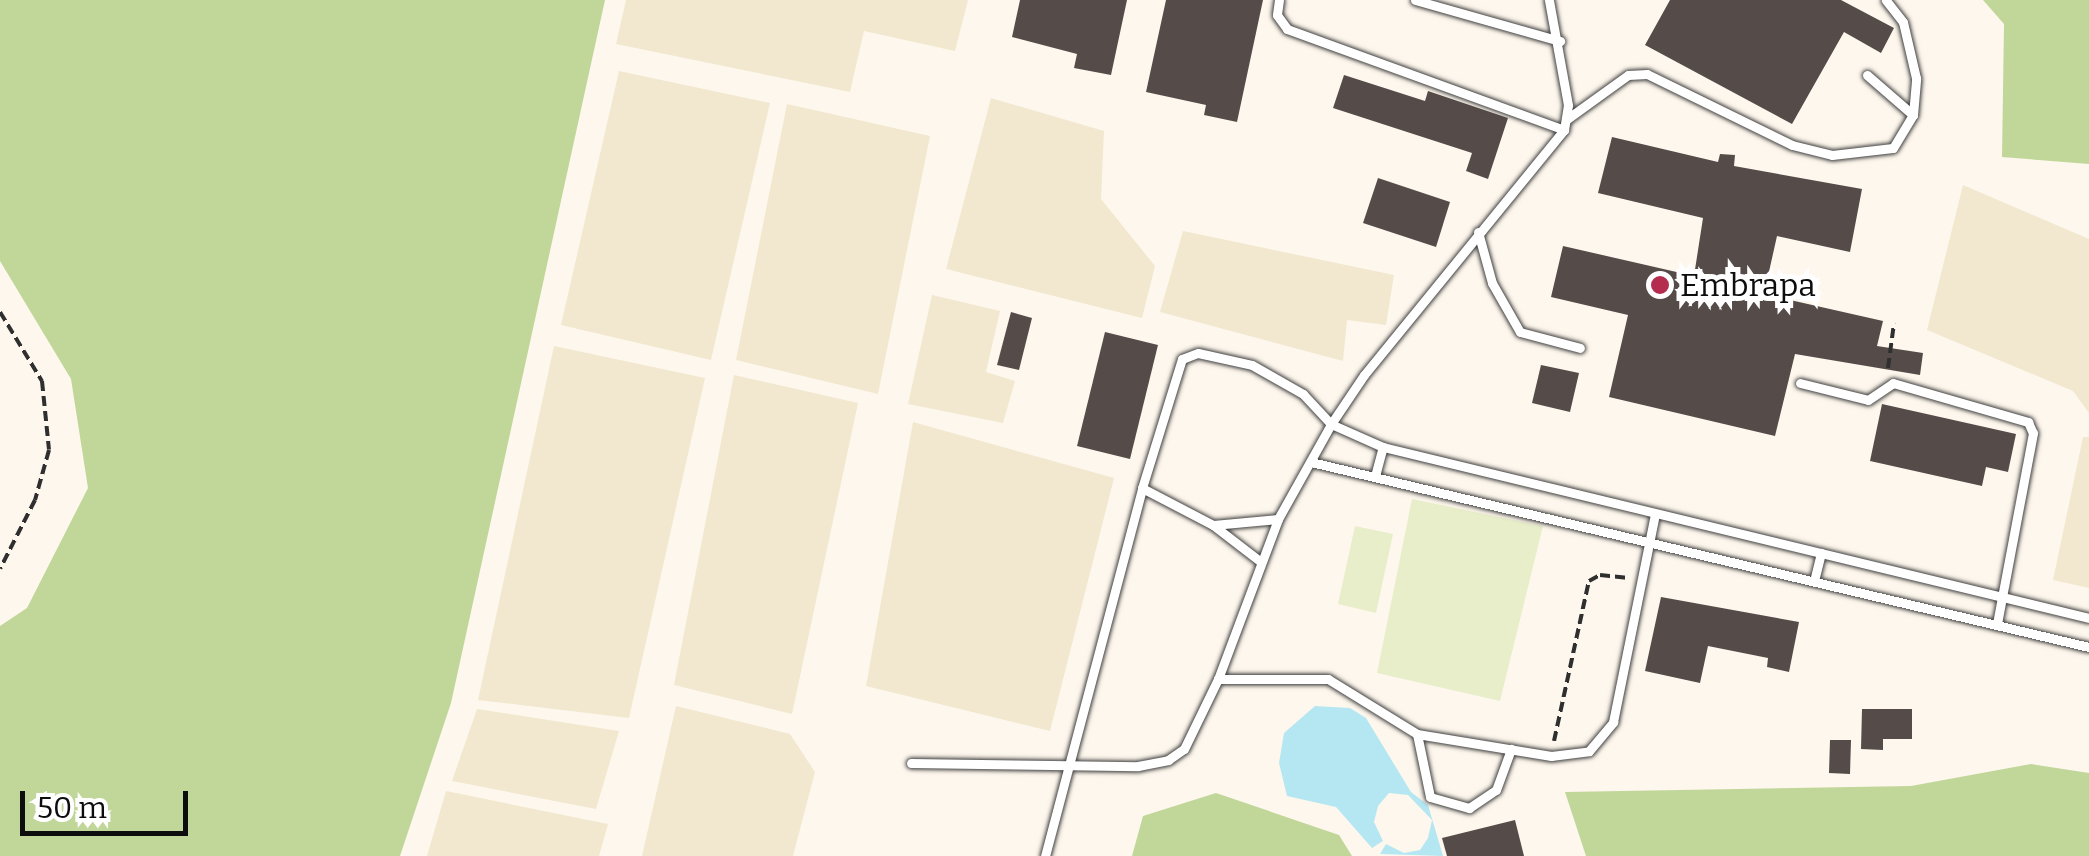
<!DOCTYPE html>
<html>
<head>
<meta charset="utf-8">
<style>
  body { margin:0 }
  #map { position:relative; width:2089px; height:856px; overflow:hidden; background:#fef7ed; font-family:Bitter,serif }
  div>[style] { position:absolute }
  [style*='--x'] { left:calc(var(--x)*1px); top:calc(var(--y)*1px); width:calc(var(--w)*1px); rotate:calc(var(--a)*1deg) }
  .farmland>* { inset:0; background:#f2e8cf }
  .forest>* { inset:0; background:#c1d699 }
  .pitch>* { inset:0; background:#e9eeca }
  .water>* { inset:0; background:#b5e7f2 }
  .building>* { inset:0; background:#554c4a }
  .path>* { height:4px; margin-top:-2px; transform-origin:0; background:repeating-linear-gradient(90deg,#2f2f2f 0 10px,transparent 0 15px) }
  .roads { filter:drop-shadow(0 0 2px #404040) drop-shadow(0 0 2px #404040) }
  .service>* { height:9px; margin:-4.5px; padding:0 4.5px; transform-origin:4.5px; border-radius:4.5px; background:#fff }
  .dots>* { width:28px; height:28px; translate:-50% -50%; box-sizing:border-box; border:5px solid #fff; border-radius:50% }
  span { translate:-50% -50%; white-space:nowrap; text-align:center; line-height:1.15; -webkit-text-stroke:10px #fff; paint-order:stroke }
  .poi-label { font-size:32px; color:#0d0d0d }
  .left { translate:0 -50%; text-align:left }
  .scale { position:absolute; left:20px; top:791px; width:168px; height:45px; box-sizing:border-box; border:5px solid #0d0d0d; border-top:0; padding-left:12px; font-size:30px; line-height:35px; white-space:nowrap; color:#0d0d0d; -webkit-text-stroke:8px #fff; paint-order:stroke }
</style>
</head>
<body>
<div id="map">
  <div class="farmland">
    <i style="clip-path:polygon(626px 0,968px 0,955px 51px,864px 31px,850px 92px,616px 44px)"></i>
    <i style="clip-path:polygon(619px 71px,770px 103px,711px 360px,561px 325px)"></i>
    <i style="clip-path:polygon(991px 98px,1104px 131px,1101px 199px,1155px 266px,1142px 318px,946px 269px)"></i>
    <i style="clip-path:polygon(787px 104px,930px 136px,878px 394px,736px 360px)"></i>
    <i style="clip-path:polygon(1963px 185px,2089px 239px,2089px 413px,2073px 391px,1927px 330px)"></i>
    <i style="clip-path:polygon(1183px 231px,1394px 275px,1386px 325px,1347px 320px,1343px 361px,1160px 312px)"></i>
    <i style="clip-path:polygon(932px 295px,1000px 311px,986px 372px,1015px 381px,1003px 423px,908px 404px)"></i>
    <i style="clip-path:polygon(554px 346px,705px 378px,629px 718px,478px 700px)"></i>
    <i style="clip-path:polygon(734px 375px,858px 403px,792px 714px,674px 685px)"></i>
    <i style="clip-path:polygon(913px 422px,1114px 478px,1050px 731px,866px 686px)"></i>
    <i style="clip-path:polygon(2083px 437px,2089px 437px,2089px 588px,2053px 580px)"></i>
    <i style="clip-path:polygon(676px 706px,790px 734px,815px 772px,793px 856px,642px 856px)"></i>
    <i style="clip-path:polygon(477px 709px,619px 731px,596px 809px,452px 781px)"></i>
    <i style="clip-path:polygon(446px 791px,608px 824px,599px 856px,427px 856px)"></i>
  </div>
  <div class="forest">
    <i style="clip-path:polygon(0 0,605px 0,451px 703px,400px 856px,0 856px,0 626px,27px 608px,88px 488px,71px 379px,0 261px)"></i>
    <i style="clip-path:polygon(1983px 0,2089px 0,2089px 164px,2002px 157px,2004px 24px)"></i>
    <i style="clip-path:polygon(2031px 764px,2089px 773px,2089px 856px,1586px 856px,1565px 792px,1911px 786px)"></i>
    <i style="clip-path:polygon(1216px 793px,1339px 835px,1352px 856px,1132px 856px,1143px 816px)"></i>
  </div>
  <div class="pitch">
    <i style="clip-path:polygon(1412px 499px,1543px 526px,1500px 701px,1377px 673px)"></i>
    <i style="clip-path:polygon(1355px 526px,1393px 534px,1376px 613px,1338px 604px)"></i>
  </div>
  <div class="water">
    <i style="clip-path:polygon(1315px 706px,1350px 708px,1366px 718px,1411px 792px,1428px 805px,1443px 856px,1380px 854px,1386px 844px,1404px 853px,1420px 850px,1428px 838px,1432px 820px,1408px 795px,1389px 793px,1378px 806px,1374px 822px,1383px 841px,1372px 848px,1336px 807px,1287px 796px,1279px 763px,1284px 733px)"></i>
  </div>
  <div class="building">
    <i style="clip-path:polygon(1020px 0,1127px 0,1111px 75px,1074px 68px,1077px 54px,1012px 37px)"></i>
    <i style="clip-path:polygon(1166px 0,1263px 0,1237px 122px,1204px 115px,1206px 105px,1146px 92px)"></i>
    <i style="clip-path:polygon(1670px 0,1841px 0,1894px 28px,1881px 53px,1844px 32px,1792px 124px,1645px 45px)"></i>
    <i style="clip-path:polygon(1344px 75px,1425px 101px,1428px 91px,1508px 118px,1488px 179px,1466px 171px,1472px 153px,1333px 108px)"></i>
    <i style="clip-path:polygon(1612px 137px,1718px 162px,1720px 154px,1735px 155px,1734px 166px,1862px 189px,1850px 252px,1777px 236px,1764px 294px,1883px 321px,1877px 346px,1923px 353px,1920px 375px,1795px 354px,1775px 436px,1609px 397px,1628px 315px,1551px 297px,1563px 246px,1694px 276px,1703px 218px,1598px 193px)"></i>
    <i style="clip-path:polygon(1378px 178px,1450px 202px,1436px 247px,1363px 223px)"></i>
    <i style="clip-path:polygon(1011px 312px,1032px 318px,1019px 370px,997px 365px)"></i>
    <i style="clip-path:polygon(1105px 332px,1158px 345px,1130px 459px,1077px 446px)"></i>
    <i style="clip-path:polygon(1541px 365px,1579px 373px,1570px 412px,1532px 403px)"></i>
    <i style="clip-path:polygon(1882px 404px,2016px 434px,2008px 472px,1986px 467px,1982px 486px,1870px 461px)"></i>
    <i style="clip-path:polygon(1661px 597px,1799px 622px,1789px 672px,1767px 667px,1768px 658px,1708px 646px,1700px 683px,1645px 671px)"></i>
    <i style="clip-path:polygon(1862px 709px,1912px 709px,1912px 739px,1883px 739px,1883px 750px,1861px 749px)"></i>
    <i style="clip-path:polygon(1830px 740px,1851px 740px,1850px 774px,1829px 773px)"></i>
    <i style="clip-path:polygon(1515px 820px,1524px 856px,1447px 856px,1442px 838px)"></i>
  </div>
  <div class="path">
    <i style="--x:0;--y:312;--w:81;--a:58.7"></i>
    <i style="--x:42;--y:381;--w:69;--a:84.2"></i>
    <i style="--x:49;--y:450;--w:52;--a:105.6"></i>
    <i style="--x:35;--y:500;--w:77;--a:116.9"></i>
    <i style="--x:1888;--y:368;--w:45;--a:-82.4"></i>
    <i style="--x:1554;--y:741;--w:164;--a:-77.7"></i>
    <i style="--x:1589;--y:581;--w:13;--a:-29"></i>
    <i style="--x:1600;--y:575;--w:29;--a:6"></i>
  </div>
  <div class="roads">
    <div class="service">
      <i style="--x:1279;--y:0;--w:15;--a:98"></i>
      <i style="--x:1277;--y:15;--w:17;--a:54"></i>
      <i style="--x:1287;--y:29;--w:295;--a:20"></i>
      <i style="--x:1415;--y:0;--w:151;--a:15.8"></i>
      <i style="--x:1867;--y:75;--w:61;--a:41"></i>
      <i style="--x:1567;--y:119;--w:75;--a:-35.8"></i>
      <i style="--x:1628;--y:75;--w:19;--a:-3"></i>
      <i style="--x:1647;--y:74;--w:161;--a:26.1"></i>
      <i style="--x:1792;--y:145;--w:41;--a:14"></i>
      <i style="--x:1832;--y:155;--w:61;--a:-6.5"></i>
      <i style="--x:1893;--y:148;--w:39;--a:-59"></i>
      <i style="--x:1913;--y:115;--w:37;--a:-85"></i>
      <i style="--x:1916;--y:78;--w:57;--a:-103.1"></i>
      <i style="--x:1903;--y:22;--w:28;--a:-128"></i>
      <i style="--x:1478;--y:232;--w:53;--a:74.6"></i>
      <i style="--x:1492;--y:283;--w:56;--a:60.3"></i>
      <i style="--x:1520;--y:332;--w:62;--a:14.9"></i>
      <i style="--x:1800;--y:383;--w:70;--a:14"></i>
      <i style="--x:1868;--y:400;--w:30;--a:-34"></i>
      <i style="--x:1893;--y:383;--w:141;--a:16.1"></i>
      <i style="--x:2028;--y:422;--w:12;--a:66"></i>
      <i style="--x:2033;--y:433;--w:194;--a:100.7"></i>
      <i style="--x:1311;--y:462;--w:800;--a:13.38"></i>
      <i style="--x:1375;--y:476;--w:30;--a:-75"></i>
      <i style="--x:1278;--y:519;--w:65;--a:174.7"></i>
      <i style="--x:1213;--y:525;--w:80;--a:-152.5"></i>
      <i style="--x:1142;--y:488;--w:135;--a:-72.8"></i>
      <i style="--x:1182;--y:359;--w:17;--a:-21"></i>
      <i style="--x:1198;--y:353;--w:55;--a:12.5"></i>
      <i style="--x:1252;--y:365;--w:59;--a:29.6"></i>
      <i style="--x:1303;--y:394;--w:41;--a:47"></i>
      <i style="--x:1331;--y:424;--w:57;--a:23.9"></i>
      <i style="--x:1383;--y:447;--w:726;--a:13.62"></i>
      <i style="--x:1213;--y:525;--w:61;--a:37.6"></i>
      <i style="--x:1814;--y:581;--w:29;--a:-76"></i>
      <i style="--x:1218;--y:679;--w:110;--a:0"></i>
      <i style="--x:1328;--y:679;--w:105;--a:31.7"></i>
      <i style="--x:1417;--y:734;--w:136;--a:9.3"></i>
      <i style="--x:1551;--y:756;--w:38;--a:-7"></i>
      <i style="--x:1589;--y:751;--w:38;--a:-50"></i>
      <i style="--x:1613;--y:722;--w:212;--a:-78.6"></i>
      <i style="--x:1417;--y:734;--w:64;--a:78.3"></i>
      <i style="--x:1430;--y:797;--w:41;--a:15.8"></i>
      <i style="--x:1469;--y:808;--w:32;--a:-34"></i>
      <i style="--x:1496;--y:790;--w:44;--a:-69.9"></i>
      <i style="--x:911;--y:763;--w:227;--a:0.8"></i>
      <i style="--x:1138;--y:766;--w:31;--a:-11"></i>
      <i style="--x:1168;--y:760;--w:19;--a:-35"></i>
      <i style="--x:1184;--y:749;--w:78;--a:-64.1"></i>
      <i style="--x:1218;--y:679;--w:171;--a:-69.4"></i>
      <i style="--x:1278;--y:519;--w:109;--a:-60.8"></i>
      <i style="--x:1331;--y:424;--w:59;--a:-56"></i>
      <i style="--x:1364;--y:375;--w:316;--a:-50.8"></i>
      <i style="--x:1564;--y:130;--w:25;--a:-81"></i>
      <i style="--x:1568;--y:105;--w:107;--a:-100.3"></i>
      <i style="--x:1045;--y:856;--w:381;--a:-75.2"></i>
    </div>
  </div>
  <div class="dots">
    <i style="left:1660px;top:285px;background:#b42d4f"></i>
  </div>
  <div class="poi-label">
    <span class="left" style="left:1680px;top:285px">Embrapa</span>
  </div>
  <div class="scale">50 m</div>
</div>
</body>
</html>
